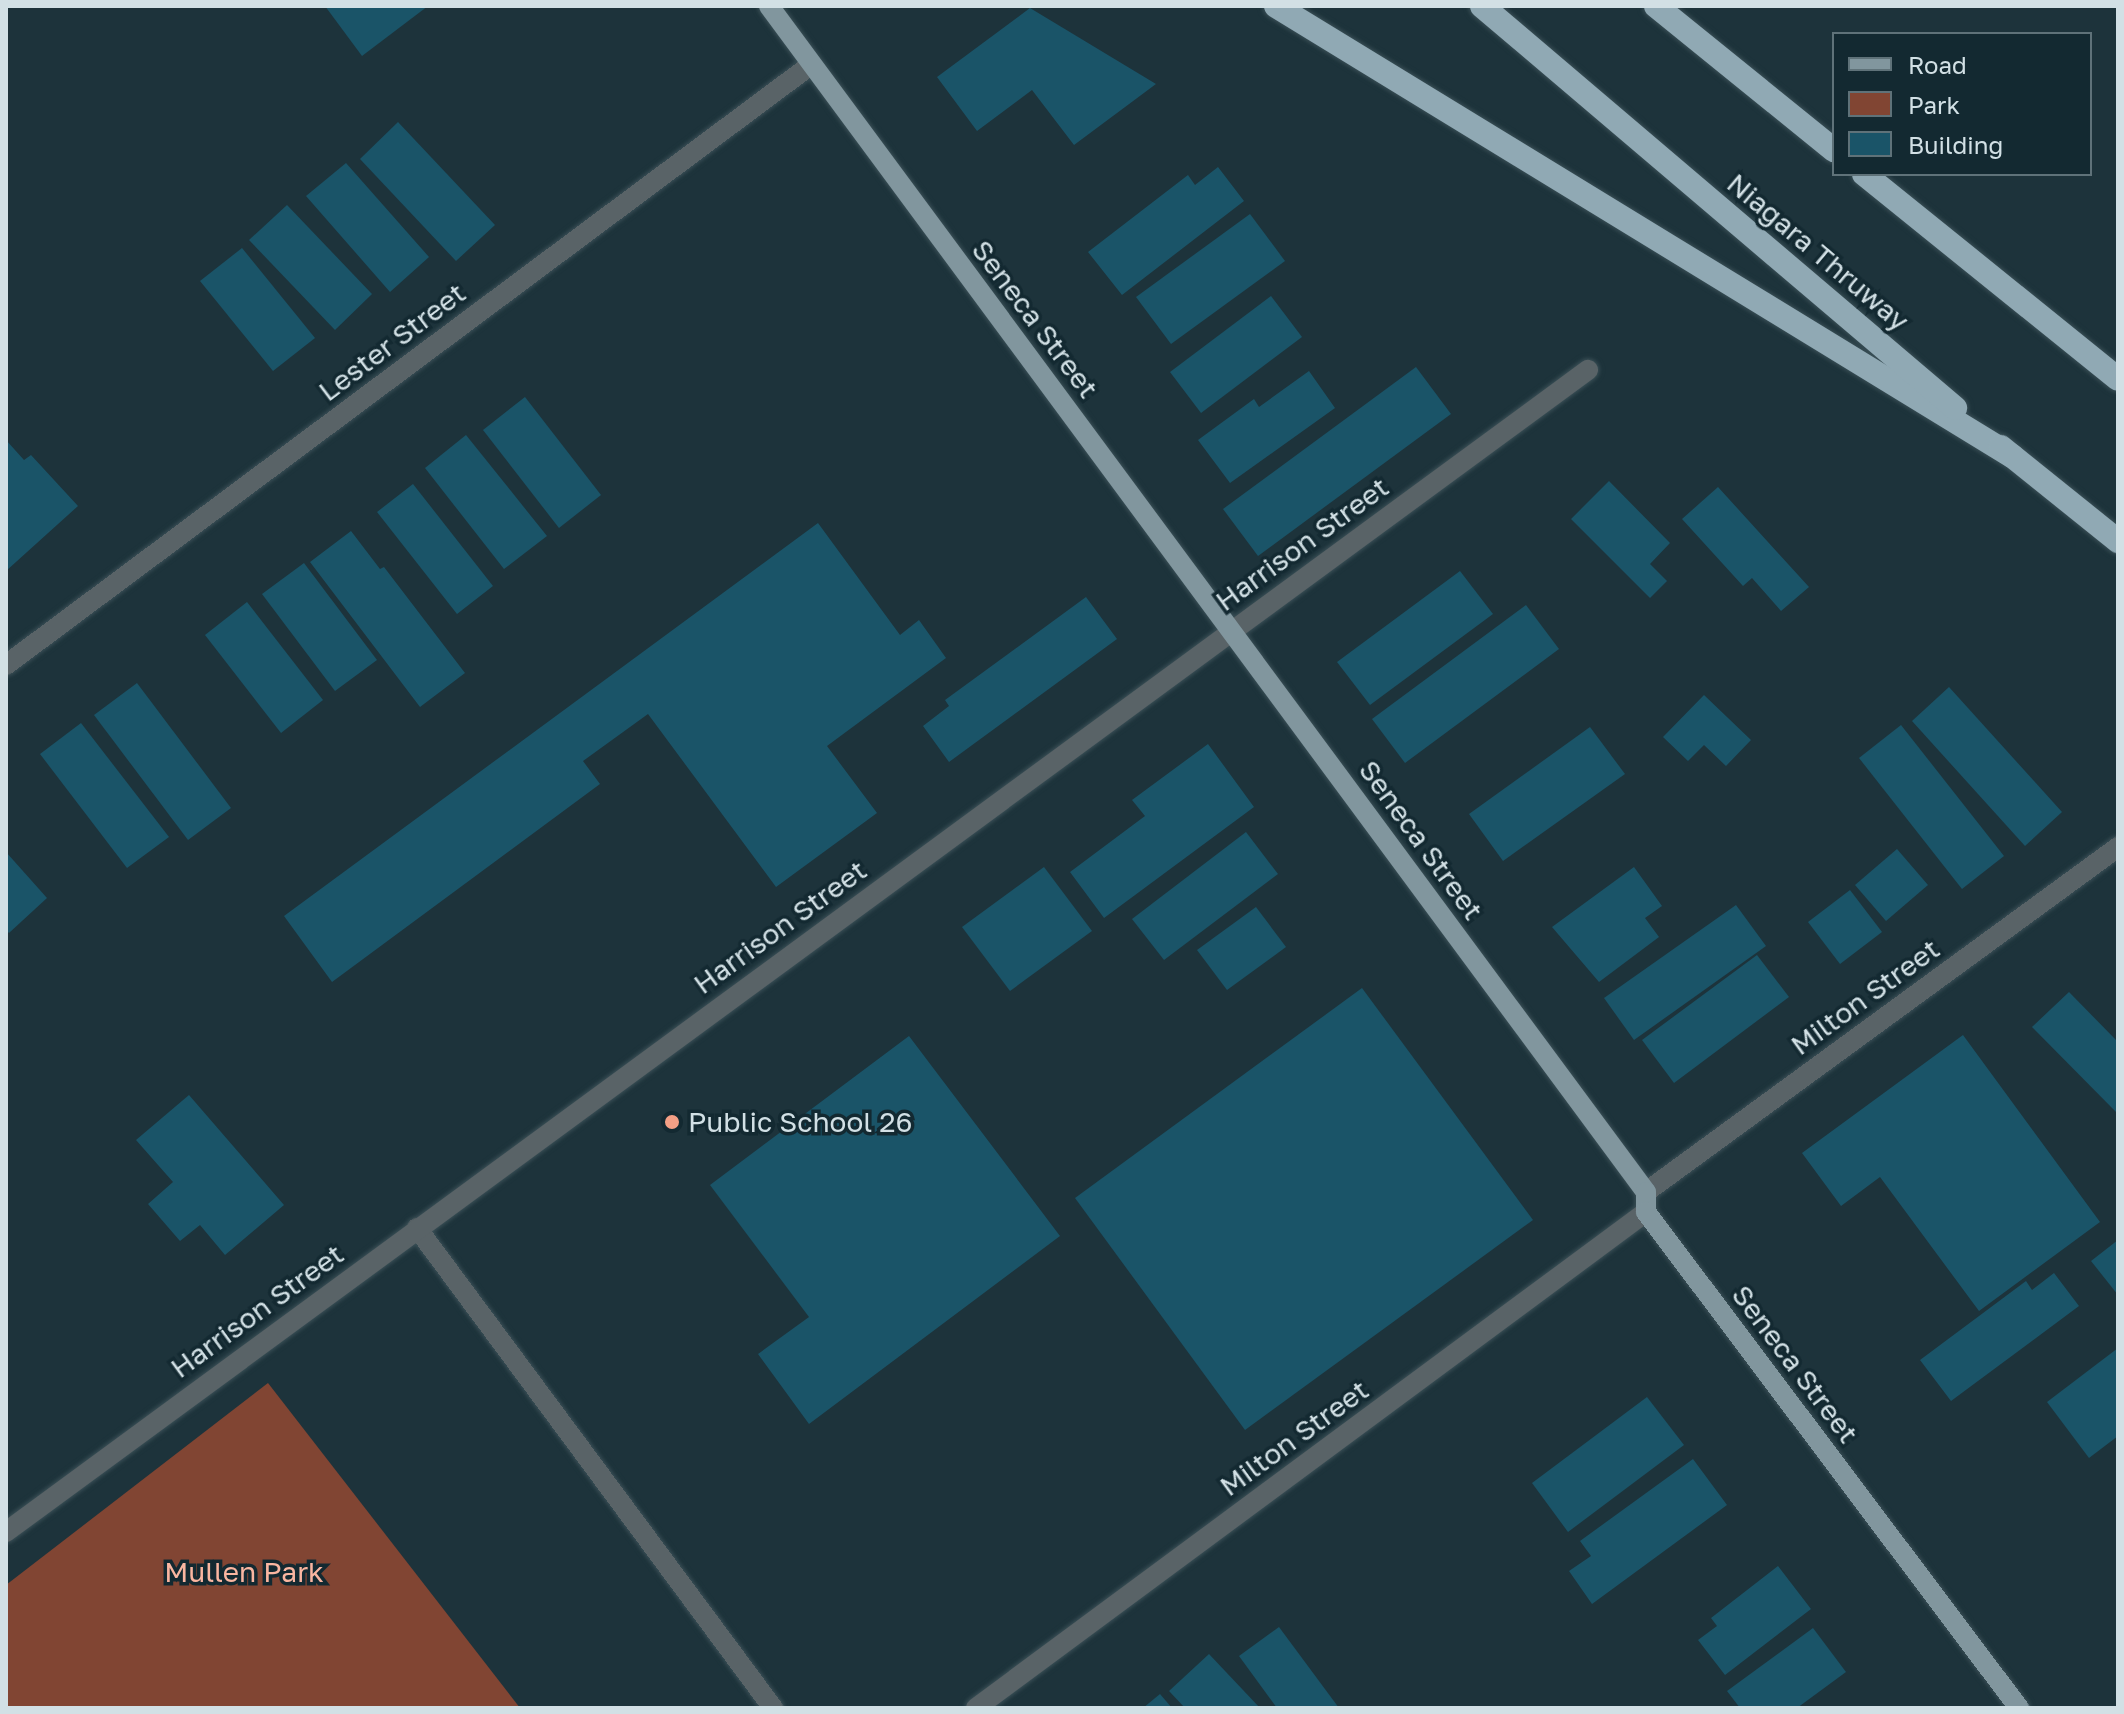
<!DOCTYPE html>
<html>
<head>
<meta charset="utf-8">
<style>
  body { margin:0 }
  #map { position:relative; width:2124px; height:1714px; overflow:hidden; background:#1d333b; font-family:"Golos Text",sans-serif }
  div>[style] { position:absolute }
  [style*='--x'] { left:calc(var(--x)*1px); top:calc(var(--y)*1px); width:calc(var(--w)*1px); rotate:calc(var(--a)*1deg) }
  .green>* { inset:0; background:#814533 }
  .building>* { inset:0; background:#1a5468 }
  .roads { filter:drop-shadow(0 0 2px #3a4f56) drop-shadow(0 0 2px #3a4f56) }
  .minor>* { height:20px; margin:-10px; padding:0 10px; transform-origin:10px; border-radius:10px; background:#596367 }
  .major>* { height:20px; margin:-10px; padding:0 10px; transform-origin:10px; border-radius:10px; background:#81969e }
  .highway>* { height:24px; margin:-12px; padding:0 12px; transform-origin:12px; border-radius:12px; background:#90a9b4 }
  .dots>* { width:22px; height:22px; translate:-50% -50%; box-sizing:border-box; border:4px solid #132931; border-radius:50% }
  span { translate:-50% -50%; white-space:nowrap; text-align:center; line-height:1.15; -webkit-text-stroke:7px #132931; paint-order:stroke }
  .street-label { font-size:28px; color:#d2e0e5 }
  .poi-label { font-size:28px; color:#d2e0e5 }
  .left { translate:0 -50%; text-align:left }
  .park-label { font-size:28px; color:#fab6a1 }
  .frame { position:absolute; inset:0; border:8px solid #d2e0e5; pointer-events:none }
  .legend { position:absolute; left:1832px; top:32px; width:260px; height:144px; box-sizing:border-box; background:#132931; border:2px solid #5f7279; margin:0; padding:10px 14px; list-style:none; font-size:24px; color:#d2e0e5 }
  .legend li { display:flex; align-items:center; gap:16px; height:40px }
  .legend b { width:40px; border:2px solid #5f7279 }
</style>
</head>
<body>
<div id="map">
  <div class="green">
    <i style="clip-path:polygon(268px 1383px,520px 1708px,6px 1708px,6px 1585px)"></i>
  </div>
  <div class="building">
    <i style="clip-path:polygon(325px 6px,428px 6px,362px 56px)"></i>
    <i style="clip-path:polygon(1030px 8px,1156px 84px,1074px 145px,1032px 90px,977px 131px,937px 77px)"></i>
    <i style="clip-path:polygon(398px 122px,495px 225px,456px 261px,360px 159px)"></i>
    <i style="clip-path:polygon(346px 163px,429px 257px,390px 292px,306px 196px)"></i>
    <i style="clip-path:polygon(1218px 167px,1244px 201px,1122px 295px,1088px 252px,1188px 175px,1195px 185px)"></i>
    <i style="clip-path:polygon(287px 205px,372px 294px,335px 330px,249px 240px)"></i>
    <i style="clip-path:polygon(1250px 214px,1285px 261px,1171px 344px,1136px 297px)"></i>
    <i style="clip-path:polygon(242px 248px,315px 338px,273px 371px,200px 281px)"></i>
    <i style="clip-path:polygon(1271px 296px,1302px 337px,1201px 413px,1170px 372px)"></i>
    <i style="clip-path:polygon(1416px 367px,1451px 414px,1258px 556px,1223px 509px)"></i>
    <i style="clip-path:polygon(1309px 371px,1335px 408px,1230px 483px,1198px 440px,1254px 399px,1259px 407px)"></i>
    <i style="clip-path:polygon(525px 397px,601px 495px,559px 528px,483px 430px)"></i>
    <i style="clip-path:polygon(466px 435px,547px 536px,504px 569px,425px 468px)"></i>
    <i style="clip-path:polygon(6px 440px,24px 460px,31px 455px,78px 506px,6px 571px)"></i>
    <i style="clip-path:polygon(1609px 481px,1670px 543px,1650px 564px,1667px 581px,1650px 598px,1571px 519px)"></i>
    <i style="clip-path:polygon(413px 484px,493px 586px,457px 614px,377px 512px)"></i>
    <i style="clip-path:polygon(1718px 487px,1809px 587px,1781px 611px,1752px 578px,1743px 586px,1682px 519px)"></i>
    <i style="clip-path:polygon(818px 523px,900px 635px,919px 620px,946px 658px,827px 746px,877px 813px,776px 887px,648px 714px,583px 761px,600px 784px,332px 982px,284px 916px)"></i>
    <i style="clip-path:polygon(351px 531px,380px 569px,384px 567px,465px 673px,420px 707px,310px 562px)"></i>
    <i style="clip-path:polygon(304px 563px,377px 660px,335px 691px,262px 594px)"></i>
    <i style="clip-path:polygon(1460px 571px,1493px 614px,1370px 705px,1337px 662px)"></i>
    <i style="clip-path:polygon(1086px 597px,1117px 639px,949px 762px,923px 726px,949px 706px,945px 700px)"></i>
    <i style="clip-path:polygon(247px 602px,323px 700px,281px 733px,205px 635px)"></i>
    <i style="clip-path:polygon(1526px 605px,1559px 649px,1405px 763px,1372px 719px)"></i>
    <i style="clip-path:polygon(137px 683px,231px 808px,188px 840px,94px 715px)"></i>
    <i style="clip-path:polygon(1949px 687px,2062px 812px,2025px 846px,1912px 721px)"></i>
    <i style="clip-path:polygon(1704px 695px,1751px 740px,1726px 766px,1704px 745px,1688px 761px,1663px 737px)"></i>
    <i style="clip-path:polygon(81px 723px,169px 837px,127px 868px,40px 754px)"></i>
    <i style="clip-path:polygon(1901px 725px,2004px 856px,1962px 889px,1859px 758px)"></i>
    <i style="clip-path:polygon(1590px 727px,1625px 774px,1503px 861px,1469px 814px)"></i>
    <i style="clip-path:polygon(1208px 744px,1254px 807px,1104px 918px,1070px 872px,1145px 816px,1132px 800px)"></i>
    <i style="clip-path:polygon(1246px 832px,1278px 874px,1164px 960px,1132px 919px)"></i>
    <i style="clip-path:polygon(1897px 849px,1928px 885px,1886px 921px,1855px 885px)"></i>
    <i style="clip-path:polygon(6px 852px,47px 898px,9px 933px,6px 930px)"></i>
    <i style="clip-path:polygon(1044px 867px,1092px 931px,1010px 991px,962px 927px)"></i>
    <i style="clip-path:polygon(1634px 867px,1662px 906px,1645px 918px,1659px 937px,1599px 982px,1552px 927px)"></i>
    <i style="clip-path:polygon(1850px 890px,1882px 932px,1840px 964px,1808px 922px)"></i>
    <i style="clip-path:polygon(1736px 905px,1766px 946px,1634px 1040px,1604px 998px)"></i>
    <i style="clip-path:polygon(1256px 907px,1286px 947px,1227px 990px,1197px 950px)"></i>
    <i style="clip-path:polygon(1757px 955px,1789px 997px,1674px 1083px,1642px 1040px)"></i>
    <i style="clip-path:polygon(1362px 988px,1533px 1220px,1245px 1430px,1075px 1198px)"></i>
    <i style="clip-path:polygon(2069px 992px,2118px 1042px,2118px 1114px,2032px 1027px)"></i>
    <i style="clip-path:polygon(1963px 1035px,2100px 1222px,1979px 1311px,1880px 1177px,1841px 1206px,1802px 1153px)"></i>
    <i style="clip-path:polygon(909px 1036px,1060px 1236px,809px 1424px,758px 1354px,809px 1317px,710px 1185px)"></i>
    <i style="clip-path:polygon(189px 1095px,284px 1205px,225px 1255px,200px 1225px,180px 1241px,148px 1204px,173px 1182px,136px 1140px)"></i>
    <i style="clip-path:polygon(2118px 1240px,2118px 1295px,2091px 1261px)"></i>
    <i style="clip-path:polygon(2054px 1273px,2079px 1306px,1951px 1401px,1920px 1360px,2026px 1281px,2032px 1290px)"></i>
    <i style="clip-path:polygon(2118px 1348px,2118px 1436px,2089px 1458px,2047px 1402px)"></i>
    <i style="clip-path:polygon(1647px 1397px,1684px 1445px,1568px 1532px,1532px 1483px)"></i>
    <i style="clip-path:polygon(1693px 1459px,1727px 1505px,1592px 1604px,1569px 1571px,1591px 1556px,1580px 1541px)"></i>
    <i style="clip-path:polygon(1778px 1566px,1811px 1609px,1725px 1675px,1698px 1640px,1717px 1626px,1711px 1618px)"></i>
    <i style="clip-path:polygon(1279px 1627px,1339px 1708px,1277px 1708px,1239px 1656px)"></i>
    <i style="clip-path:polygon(1813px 1628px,1846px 1672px,1797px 1708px,1740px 1708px,1727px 1691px)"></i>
    <i style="clip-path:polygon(1209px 1654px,1260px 1708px,1185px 1708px,1169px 1691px)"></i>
    <i style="clip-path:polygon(1160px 1694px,1172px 1708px,1143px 1708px)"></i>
  </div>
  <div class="roads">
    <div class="minor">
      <i style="--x:6;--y:665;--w:1005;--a:-36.71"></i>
      <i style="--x:1646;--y:1192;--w:585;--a:-36.16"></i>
      <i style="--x:417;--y:1228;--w:598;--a:53.44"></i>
      <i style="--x:6;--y:1532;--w:1963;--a:-36.3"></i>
      <i style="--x:976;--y:1708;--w:834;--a:-36.51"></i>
    </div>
    <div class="major">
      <i style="--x:769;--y:6;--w:1475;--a:53.52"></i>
      <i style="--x:1646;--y:1192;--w:20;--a:90"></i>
      <i style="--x:1646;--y:1212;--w:621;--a:53.06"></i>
    </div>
    <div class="highway">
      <i style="--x:1276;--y:6;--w:863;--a:31.44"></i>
      <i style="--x:1482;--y:6;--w:621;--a:40.36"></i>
      <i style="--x:1656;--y:6;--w:229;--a:39"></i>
      <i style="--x:1864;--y:174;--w:326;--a:38.9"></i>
      <i style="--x:2001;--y:447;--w:150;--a:38.8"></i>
    </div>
  </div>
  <div class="dots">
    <i style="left:672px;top:1122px;background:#f39f85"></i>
  </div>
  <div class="street-label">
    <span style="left:1818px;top:252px;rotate:40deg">Niagara Thruway</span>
    <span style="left:1035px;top:319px;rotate:53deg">Seneca Street</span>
    <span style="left:392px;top:342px;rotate:-37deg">Lester Street</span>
    <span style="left:1302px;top:544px;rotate:-36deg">Harrison Street</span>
    <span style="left:1421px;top:840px;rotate:54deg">Seneca Street</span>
    <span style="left:780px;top:927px;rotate:-36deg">Harrison Street</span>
    <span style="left:1865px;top:997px;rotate:-36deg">Milton Street</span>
    <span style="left:257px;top:1311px;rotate:-36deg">Harrison Street</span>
    <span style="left:1795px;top:1364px;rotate:53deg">Seneca Street</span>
    <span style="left:1294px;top:1438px;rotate:-36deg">Milton Street</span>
  </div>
  <div class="poi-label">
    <span class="left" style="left:688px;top:1122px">Public School 26</span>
  </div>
  <div class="park-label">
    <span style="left:244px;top:1572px">Mullen Park</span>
  </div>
  <div class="frame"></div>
  <ul class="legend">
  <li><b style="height:10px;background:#81969e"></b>Road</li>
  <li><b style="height:22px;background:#814533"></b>Park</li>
  <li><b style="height:22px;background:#1a5468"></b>Building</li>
  </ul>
</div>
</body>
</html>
